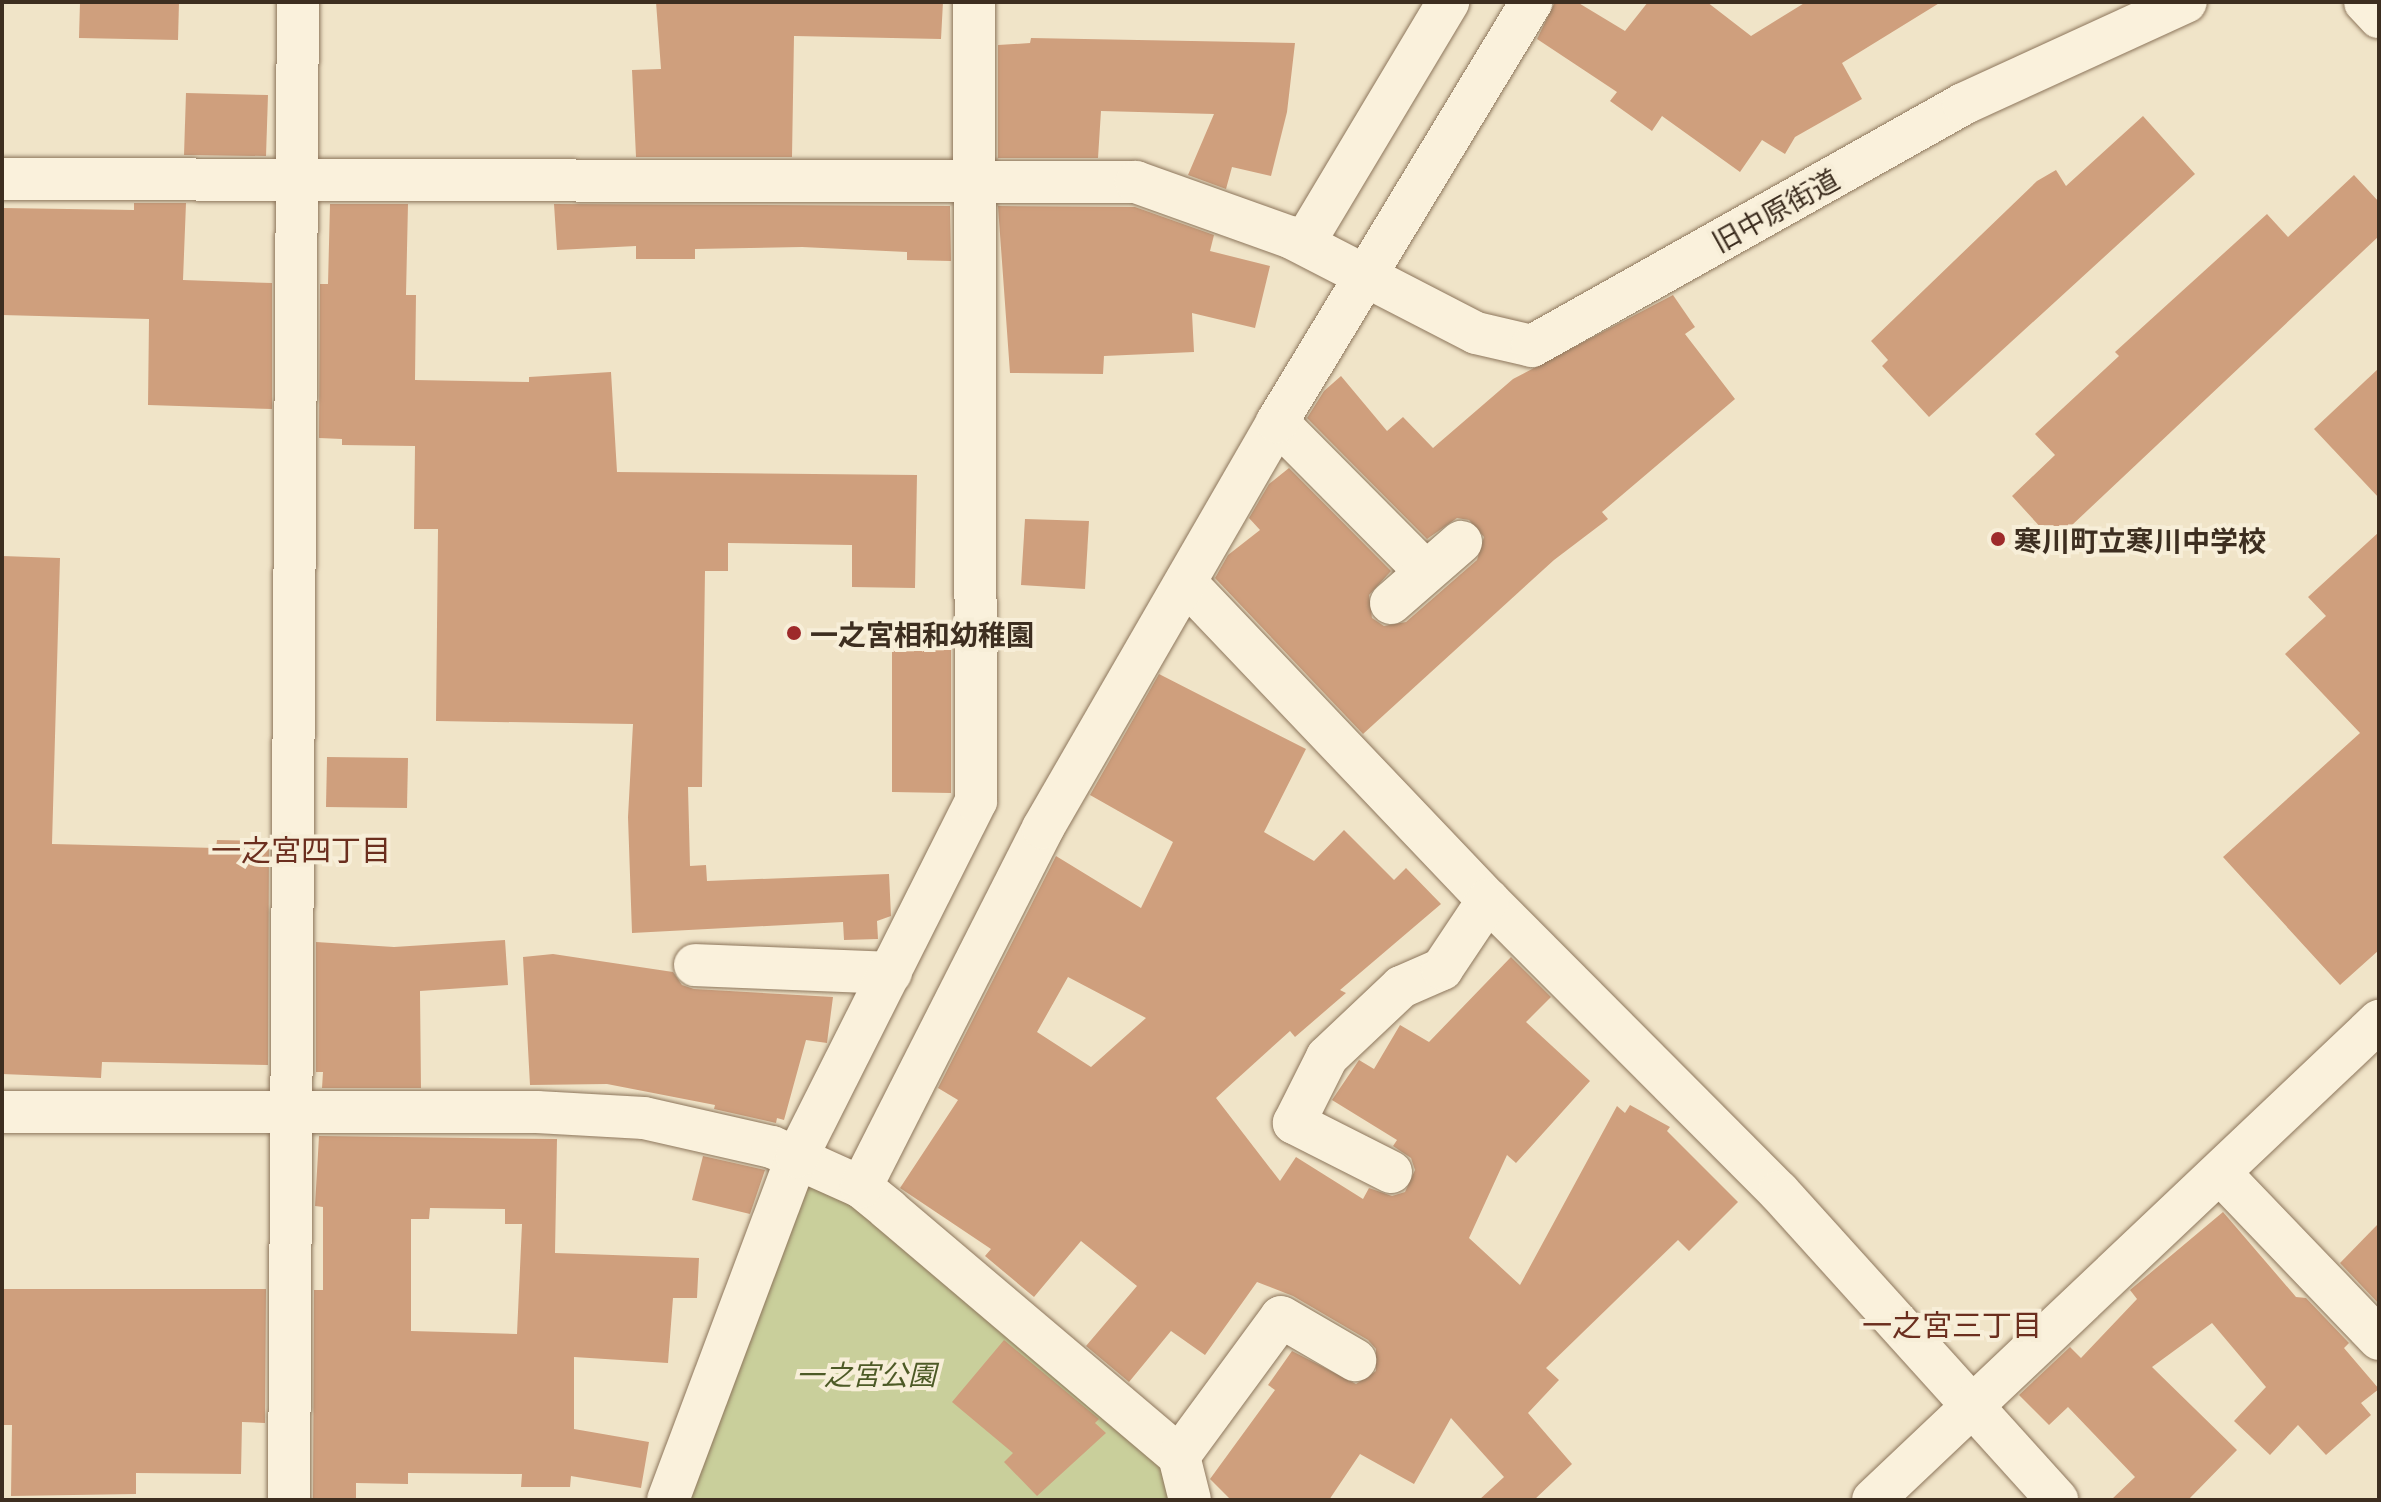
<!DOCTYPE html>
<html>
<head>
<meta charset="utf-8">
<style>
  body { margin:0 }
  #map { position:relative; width:2381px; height:1502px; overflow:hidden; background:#f0e4c8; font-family:Literata,"Noto Sans JP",serif }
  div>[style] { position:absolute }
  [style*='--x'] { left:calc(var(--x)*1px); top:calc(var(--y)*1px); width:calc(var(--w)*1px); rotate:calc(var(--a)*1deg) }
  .green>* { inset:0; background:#c9cf9b }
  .building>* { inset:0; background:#cf9f7d }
  .roads { filter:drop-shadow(0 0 2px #8d765c) drop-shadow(0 0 2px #8d765c) }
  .minor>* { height:42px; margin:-21px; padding:0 21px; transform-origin:21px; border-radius:21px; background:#faf1dc }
  .dots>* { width:22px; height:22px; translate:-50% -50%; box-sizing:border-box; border:4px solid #f7eed8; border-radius:50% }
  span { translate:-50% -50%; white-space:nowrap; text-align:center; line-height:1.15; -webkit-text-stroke:8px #f7eed8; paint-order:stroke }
  .street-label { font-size:28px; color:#3d2e20 }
  .poi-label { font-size:28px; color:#3d2e20; font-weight:700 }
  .left { translate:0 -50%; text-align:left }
  .park-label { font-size:28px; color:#4d5a26; font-style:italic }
  .neighbourhood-label { font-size:30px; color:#6b2e1e }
  .frame { position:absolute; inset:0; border:4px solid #3d2e20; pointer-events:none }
</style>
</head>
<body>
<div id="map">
  <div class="green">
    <i style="clip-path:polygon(816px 1176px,1168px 1466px,1177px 1500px,685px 1500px,798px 1188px)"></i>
  </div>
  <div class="building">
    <i style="clip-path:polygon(80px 2px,179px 2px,178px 40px,79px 38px)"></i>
    <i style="clip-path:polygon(656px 2px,943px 2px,941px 39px,794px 36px,792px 157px,636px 157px,632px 70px,661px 69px)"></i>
    <i style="clip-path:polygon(1555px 2px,1577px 2px,1625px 31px,1648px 2px,1707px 2px,1751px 36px,1806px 2px,1941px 2px,1842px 63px,1862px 99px,1795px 137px,1785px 154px,1762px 140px,1740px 172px,1662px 116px,1652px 131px,1610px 101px,1617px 92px,1537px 39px)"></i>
    <i style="clip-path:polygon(1031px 38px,1295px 43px,1287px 112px,1271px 176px,1232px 167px,1226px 189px,1188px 175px,1214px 114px,1101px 111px,1098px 158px,998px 158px,998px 45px,1030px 43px)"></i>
    <i style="clip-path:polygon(186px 93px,268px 95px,266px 156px,184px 155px)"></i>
    <i style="clip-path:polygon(2143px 116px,2195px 174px,1929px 417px,1882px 366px,1888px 360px,1871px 341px,2037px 181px,2056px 170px,2066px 186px)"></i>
    <i style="clip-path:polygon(2354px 175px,2379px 202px,2379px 236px,2054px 542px,2012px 496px,2055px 455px,2035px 434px,2119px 356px,2115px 352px,2267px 214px,2288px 237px)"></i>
    <i style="clip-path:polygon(134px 203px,186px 203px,183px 280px,272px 283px,272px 409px,148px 405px,149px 319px,2px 315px,2px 208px,134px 210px)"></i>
    <i style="clip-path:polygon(330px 204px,408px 204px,406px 295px,416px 295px,415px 380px,529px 382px,529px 377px,611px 372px,617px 472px,917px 475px,915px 588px,852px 587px,852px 545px,728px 543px,728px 571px,705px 571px,702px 787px,688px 787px,690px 866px,706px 865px,707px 881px,889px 874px,891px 916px,877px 921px,878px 939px,844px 940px,843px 922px,632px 933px,628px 817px,633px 724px,436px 721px,438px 529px,414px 529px,415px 446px,342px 445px,342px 439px,319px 438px,320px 284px,328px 284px)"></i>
    <i style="clip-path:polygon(554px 204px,950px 206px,951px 261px,907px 260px,907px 252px,802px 247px,695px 249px,695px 259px,636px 259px,636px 246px,557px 250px)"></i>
    <i style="clip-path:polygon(998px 206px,1135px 207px,1214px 235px,1210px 251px,1270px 266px,1255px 328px,1192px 313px,1194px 352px,1104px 356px,1103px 374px,1010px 373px)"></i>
    <i style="clip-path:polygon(1673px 295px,1695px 327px,1685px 334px,1735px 399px,1602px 512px,1608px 519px,1554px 560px,1363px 734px,1215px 578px,1228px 555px,1260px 530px,1249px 518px,1269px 484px,1289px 468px,1391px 571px,1369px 595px,1372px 618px,1384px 626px,1406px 622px,1477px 560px,1484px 537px,1469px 520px,1457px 518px,1427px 539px,1307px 418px,1324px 391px,1341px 376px,1387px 431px,1403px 417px,1433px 448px,1513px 379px)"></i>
    <i style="clip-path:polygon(2379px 368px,2379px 498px,2314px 429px)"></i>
    <i style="clip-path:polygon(1025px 519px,1089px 521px,1085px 589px,1021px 585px)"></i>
    <i style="clip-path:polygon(2379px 532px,2379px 950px,2340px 985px,2223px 857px,2360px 733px,2285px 654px,2326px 616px,2308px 597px)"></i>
    <i style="clip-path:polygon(2px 556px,60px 558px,52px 844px,216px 848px,217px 840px,269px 841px,268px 1065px,102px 1062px,101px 1078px,2px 1074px)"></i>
    <i style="clip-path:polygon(892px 634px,951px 635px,951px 793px,892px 792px)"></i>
    <i style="clip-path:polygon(evenodd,1159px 674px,1306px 749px,1264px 832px,1314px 861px,1344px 830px,1394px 880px,1406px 868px,1441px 904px,1340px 990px,1346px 993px,1295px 1037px,1290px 1031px,1216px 1098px,1280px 1181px,1296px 1157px,1363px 1199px,1369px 1188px,1392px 1196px,1405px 1192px,1415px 1170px,1411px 1158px,1393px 1146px,1397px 1140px,1332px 1100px,1359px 1060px,1374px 1069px,1400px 1025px,1429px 1042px,1511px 957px,1551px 997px,1526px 1022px,1590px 1081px,1516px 1163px,1507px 1155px,1469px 1238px,1520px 1285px,1617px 1106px,1625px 1113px,1630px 1105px,1670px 1127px,1667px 1131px,1738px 1202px,1689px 1251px,1678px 1240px,1546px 1368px,1559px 1380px,1528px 1413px,1572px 1464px,1534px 1500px,1479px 1500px,1504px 1477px,1451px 1418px,1414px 1484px,1360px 1454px,1329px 1500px,1231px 1500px,1210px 1479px,1275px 1390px,1268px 1385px,1292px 1351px,1356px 1384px,1376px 1371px,1376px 1349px,1368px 1340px,1293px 1296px,1257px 1282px,1205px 1355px,1171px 1331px,1129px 1382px,1086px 1346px,1137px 1286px,1081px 1241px,1034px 1297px,985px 1256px,991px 1249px,900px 1188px,958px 1100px,938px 1088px,1056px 856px,1141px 908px,1173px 842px,1090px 795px,1159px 674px,1068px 977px,1146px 1018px,1091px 1067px,1037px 1032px,1068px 977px)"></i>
    <i style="clip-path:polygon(327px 757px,408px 758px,407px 808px,326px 807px)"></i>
    <i style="clip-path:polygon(505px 940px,508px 985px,420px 991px,421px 1088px,322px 1088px,323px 1072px,316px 1072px,316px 942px,394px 947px)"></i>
    <i style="clip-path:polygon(553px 954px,673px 972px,682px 985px,694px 989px,833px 997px,827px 1043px,806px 1040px,784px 1120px,777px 1118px,776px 1123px,714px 1109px,715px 1105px,607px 1084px,530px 1085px,523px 957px)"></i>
    <i style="clip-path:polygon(evenodd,319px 1136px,557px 1139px,555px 1253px,699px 1258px,697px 1298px,673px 1298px,668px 1363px,574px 1357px,574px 1429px,649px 1442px,641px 1488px,571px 1476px,570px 1487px,521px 1487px,522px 1474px,408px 1473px,408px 1484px,356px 1483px,356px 1500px,313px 1500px,314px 1290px,323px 1290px,323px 1207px,315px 1206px,319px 1136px,430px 1208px,505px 1209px,505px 1224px,522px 1224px,517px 1334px,411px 1331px,411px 1219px,429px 1219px,430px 1208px)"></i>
    <i style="clip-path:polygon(703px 1156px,765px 1170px,750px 1214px,692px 1200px)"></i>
    <i style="clip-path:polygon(2223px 1212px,2296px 1297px,2306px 1298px,2349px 1343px,2344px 1348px,2379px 1389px,2361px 1403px,2371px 1415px,2326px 1455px,2298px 1425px,2270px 1455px,2234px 1421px,2266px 1387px,2212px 1323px,2152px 1367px,2237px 1450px,2188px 1500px,2111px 1500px,2135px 1477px,2068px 1407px,2049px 1425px,2019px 1395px,2070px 1347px,2081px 1358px,2137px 1299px,2130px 1290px)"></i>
    <i style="clip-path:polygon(2379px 1223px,2379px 1304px,2340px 1263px)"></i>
    <i style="clip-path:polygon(2px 1289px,266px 1289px,265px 1423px,242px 1422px,241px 1474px,136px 1473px,136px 1494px,11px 1496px,12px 1425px,2px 1425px)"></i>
    <i style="clip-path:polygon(1004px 1340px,1099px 1419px,1095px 1423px,1106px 1433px,1037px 1496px,1004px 1462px,1013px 1453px,952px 1402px)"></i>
  </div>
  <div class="roads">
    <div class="minor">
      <i style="--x:2365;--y:2;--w:21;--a:47"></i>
      <i style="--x:2;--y:179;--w:1134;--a:0.15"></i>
      <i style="--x:1136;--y:182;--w:164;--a:19.7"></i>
      <i style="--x:1290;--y:237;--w:209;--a:27.3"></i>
      <i style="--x:1476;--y:333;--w:57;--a:13.1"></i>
      <i style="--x:1532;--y:346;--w:494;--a:-29.3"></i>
      <i style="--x:1963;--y:104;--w:245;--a:-24.6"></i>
      <i style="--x:1304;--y:243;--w:281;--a:-59.1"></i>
      <i style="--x:1277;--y:422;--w:211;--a:45.2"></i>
      <i style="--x:1186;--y:583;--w:438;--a:46.4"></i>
      <i style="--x:1488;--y:900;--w:412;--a:45.1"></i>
      <i style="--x:1779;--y:1192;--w:415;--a:47.9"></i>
      <i style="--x:1391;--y:603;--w:93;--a:-41.1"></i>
      <i style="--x:695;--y:965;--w:196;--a:2.3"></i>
      <i style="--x:2;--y:1112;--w:535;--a:0"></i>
      <i style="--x:537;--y:1112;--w:107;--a:3.2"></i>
      <i style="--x:644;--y:1118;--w:131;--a:12.8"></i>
      <i style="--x:772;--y:1147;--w:98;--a:24.2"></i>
      <i style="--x:861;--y:1187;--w:36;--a:39"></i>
      <i style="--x:889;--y:1210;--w:380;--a:40.3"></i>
      <i style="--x:1179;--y:1456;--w:45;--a:76"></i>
      <i style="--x:1391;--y:1172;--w:109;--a:-153.2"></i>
      <i style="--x:1294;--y:1123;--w:74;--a:-63.4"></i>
      <i style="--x:1327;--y:1057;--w:102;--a:-43.4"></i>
      <i style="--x:1401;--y:987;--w:45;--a:-23.7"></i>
      <i style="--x:1442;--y:969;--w:83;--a:-56.3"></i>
      <i style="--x:2220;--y:1173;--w:230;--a:46.2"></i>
      <i style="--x:861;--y:1187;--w:402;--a:-63.1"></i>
      <i style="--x:1043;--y:828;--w:469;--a:-60"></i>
      <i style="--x:1277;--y:422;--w:491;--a:-58.8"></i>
      <i style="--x:1179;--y:1456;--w:172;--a:-53.7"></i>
      <i style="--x:1281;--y:1317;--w:86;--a:30.2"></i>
      <i style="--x:289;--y:1500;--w:1498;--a:-89.66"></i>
      <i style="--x:668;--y:1500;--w:366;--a:-69.4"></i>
      <i style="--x:797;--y:1157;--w:398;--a:-63.3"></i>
      <i style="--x:976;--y:801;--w:799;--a:-90.14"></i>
      <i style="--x:1873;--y:1500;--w:697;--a:-43.43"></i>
    </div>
  </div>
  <div class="dots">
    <i style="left:1998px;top:539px;background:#9e2a2b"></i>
    <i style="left:794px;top:633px;background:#9e2a2b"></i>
  </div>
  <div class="street-label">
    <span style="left:1775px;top:209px;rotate:-29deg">旧中原街道</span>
  </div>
  <div class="poi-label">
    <span class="left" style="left:2014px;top:539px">寒川町立寒川中学校</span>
    <span class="left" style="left:810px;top:633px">一之宮相和幼稚園</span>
  </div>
  <div class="park-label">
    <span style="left:866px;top:1373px">一之宮公園</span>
  </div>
  <div class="neighbourhood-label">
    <span style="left:301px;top:848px">一之宮四丁目</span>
    <span style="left:1952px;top:1323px">一之宮三丁目</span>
  </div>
  <div class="frame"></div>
</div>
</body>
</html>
